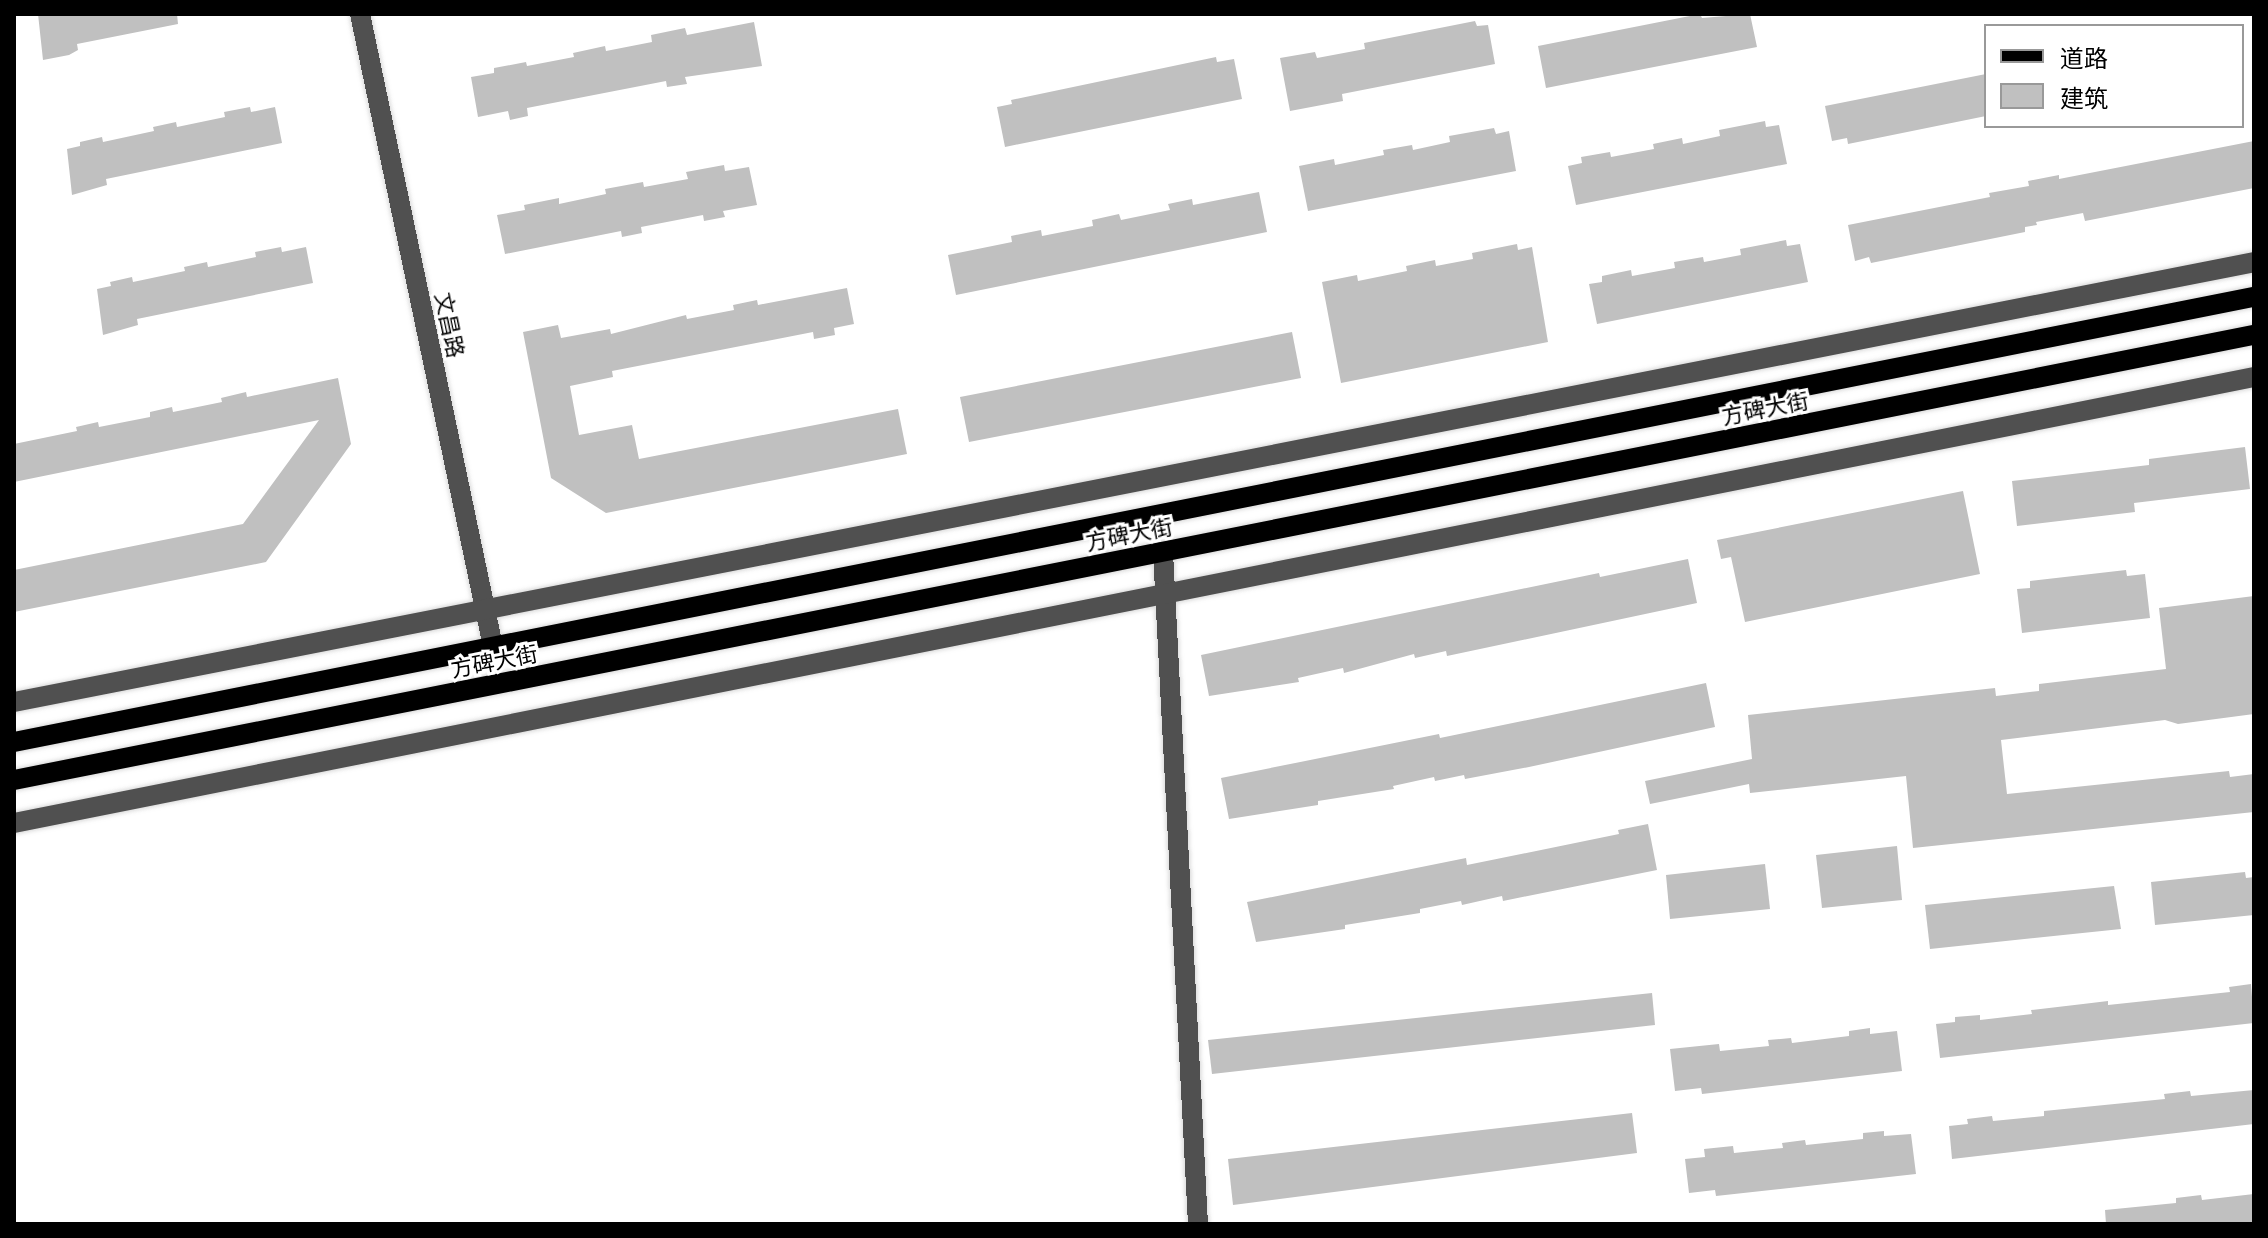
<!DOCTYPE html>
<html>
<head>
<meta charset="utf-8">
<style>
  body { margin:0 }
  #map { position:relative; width:2268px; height:1238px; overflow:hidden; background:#fff; font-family:"IBM Plex Sans","Noto Sans SC",sans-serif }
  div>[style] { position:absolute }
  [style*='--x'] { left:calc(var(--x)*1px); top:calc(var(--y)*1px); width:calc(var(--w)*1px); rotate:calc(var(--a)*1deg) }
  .building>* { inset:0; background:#c0c0c0 }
  .roads { filter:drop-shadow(0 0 2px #dbdbdb) drop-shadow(0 0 2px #dbdbdb) }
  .minor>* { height:20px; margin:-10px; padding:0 10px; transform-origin:10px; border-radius:10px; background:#505050 }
  .major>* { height:20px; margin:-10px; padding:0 10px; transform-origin:10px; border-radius:10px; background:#000 }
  span { translate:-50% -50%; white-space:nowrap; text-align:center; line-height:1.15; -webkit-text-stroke:6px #fff; paint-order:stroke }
  .street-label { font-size:22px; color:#000 }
  .frame { position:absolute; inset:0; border:16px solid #000; pointer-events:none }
  .legend { position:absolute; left:1984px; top:24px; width:260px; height:104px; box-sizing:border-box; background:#fff; border:2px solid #999; margin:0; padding:10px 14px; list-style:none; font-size:24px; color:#000 }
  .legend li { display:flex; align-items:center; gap:16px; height:40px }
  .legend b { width:40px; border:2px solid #999 }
</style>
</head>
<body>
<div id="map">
  <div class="building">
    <i style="clip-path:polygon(38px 14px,177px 14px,178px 24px,77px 44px,78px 50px,69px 55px,43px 60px)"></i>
    <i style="clip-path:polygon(1700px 14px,1702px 18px,1750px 14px,1757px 47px,1546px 88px,1538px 46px)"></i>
    <i style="clip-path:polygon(1475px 21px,1477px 26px,1488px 25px,1495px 64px,1342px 94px,1343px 101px,1290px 111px,1280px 58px,1315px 52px,1317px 58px,1365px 49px,1364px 43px)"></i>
    <i style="clip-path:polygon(754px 22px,762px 66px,685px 77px,687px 84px,667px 87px,666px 81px,527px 108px,528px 116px,510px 120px,508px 111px,478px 117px,471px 77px,494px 73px,494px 68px,526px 62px,527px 66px,574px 57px,573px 53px,605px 46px,606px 51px,652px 42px,651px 35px,685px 28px,687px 35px)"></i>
    <i style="clip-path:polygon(1216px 57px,1217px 62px,1234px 59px,1242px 99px,1005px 147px,997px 107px,1012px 104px,1011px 100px)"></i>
    <i style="clip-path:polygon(1986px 74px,1986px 116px,1848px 144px,1847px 138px,1832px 141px,1825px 106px)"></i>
    <i style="clip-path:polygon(250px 107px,251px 112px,275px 107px,282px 143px,106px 179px,107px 185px,72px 195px,67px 149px,80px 146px,80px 142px,102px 137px,103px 142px,154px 131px,153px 127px,176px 122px,177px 127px,225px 117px,224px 112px)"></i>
    <i style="clip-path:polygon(1765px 121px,1766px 127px,1779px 125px,1787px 164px,1576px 205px,1568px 166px,1582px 163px,1581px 157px,1610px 152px,1611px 157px,1654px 149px,1653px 144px,1682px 138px,1683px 144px,1720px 136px,1719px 130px)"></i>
    <i style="clip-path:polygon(1494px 128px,1496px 134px,1509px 131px,1516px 171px,1308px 211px,1299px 166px,1334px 159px,1335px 165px,1384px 155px,1383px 150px,1412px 145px,1413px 150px,1450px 142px,1449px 136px)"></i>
    <i style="clip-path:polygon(2254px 141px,2254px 188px,2085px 221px,2083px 213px,2036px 222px,2037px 225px,2025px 227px,2025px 232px,1871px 263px,1869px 257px,1855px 261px,1848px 225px,1990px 197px,1989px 193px,2029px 186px,2028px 181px,2059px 175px,2059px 179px)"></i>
    <i style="clip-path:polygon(724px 165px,725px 171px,749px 167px,757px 205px,723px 211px,725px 217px,704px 221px,703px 215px,641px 227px,642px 233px,622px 237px,621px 231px,505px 254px,497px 215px,525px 210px,524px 205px,559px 198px,559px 204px,606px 194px,605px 189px,643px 182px,644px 187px,688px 179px,686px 172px)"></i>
    <i style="clip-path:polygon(1259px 192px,1267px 232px,956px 295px,948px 255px,1012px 242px,1011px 236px,1041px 230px,1042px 236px,1093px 226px,1092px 220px,1119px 214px,1121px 220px,1170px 210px,1168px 204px,1192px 199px,1193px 205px)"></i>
    <i style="clip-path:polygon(1786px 240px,1787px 246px,1800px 244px,1808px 282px,1597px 324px,1589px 284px,1602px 282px,1602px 276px,1631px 270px,1632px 276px,1675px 268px,1674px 262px,1703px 257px,1704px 262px,1741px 255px,1740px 249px)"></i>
    <i style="clip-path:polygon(1517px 244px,1518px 250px,1532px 247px,1548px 342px,1341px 383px,1322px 282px,1357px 275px,1358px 281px,1407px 271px,1406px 266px,1435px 260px,1436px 266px,1473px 259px,1472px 253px)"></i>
    <i style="clip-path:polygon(281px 247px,282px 252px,306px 247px,313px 283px,137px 319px,138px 325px,103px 335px,97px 289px,111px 286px,110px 282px,132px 277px,133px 282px,185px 271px,184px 267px,207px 262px,208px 267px,256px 257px,255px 252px)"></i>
    <i style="clip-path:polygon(847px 288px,854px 324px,834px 328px,835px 335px,814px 339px,813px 332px,612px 371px,613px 377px,570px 386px,579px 435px,632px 425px,639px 459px,898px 409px,907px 454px,606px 513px,551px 478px,523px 332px,558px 325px,561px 338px,610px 329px,611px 334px,686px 315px,687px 319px,734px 310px,733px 305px,757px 300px,758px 305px)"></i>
    <i style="clip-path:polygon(1292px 332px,1301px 378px,969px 442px,960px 397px)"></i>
    <i style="clip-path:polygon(338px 378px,351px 444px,266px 562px,14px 612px,14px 570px,243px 524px,319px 420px,14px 482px,14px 444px,77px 431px,76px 427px,98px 422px,99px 427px,150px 417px,150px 412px,172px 407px,173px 412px,222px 402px,221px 398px,246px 392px,247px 397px)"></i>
    <i style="clip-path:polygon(2245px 447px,2250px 489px,2134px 503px,2135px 512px,2017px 526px,2012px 481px,2149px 465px,2149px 459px)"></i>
    <i style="clip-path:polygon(1963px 491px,1980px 574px,1745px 622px,1731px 557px,1721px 559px,1717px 540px)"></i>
    <i style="clip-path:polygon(1688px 559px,1697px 603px,1447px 656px,1446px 651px,1415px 658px,1414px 654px,1344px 673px,1343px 668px,1298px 678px,1299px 682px,1209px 696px,1201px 655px,1599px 573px,1600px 577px)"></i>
    <i style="clip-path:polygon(2126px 570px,2127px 576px,2145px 574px,2150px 618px,2022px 633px,2017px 589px,2030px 588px,2030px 581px)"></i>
    <i style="clip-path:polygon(2254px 596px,2254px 714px,2178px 724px,2165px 720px,2001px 740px,2007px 794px,2229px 771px,2230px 777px,2254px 774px,2254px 812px,1913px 848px,1906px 776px,1750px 793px,1749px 784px,1650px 804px,1645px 781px,1752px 759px,1748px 715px,1995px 688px,1996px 696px,2039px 691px,2039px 684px,2166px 669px,2159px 608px)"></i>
    <i style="clip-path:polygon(1706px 683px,1715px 727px,1529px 767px,1465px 779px,1464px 775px,1435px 781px,1434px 777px,1393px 786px,1394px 789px,1318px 801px,1318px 805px,1229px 819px,1221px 778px,1439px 734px,1440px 738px)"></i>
    <i style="clip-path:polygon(1648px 824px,1657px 870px,1503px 901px,1502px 896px,1462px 905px,1461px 901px,1420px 909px,1420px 913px,1345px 925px,1345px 929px,1256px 942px,1247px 902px,1466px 858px,1467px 865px,1619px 834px,1618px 830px)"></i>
    <i style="clip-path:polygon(1897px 846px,1902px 900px,1822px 908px,1816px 855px)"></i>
    <i style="clip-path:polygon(1765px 864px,1770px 909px,1670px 919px,1666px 875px)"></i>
    <i style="clip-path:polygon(2245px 872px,2246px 878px,2254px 877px,2254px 915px,2155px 925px,2151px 882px)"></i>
    <i style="clip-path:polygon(2114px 886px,2121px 929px,1930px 949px,1925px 905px)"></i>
    <i style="clip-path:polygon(2251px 984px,2254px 1023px,1940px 1058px,1936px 1024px,1955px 1022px,1955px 1017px,1980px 1015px,1980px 1020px,2032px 1014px,2031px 1010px,2083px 1004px,2108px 1001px,2108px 1005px,2230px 992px,2229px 987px)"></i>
    <i style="clip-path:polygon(1652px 993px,1655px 1025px,1212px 1074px,1208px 1040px)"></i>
    <i style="clip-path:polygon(1870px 1028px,1870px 1034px,1897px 1031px,1902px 1071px,1702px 1094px,1701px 1088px,1675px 1091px,1670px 1049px,1719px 1044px,1720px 1051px,1769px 1046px,1768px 1040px,1791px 1038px,1792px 1043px,1849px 1036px,1849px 1031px)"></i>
    <i style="clip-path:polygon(2254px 1090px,2254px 1124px,1952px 1159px,1949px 1126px,1968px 1124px,1967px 1119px,1992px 1116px,1993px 1121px,2044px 1116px,2044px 1111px,2165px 1099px,2164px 1094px,2190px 1091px,2191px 1096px)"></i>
    <i style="clip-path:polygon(1632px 1113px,1637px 1153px,1233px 1205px,1228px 1159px)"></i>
    <i style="clip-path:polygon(1884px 1131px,1884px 1136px,1911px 1134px,1916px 1174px,1716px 1196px,1715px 1190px,1689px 1193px,1685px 1159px,1705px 1157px,1704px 1149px,1733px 1146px,1734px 1153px,1783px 1148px,1782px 1143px,1805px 1140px,1806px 1145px,1863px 1139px,1863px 1133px)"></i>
    <i style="clip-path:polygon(2254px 1194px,2254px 1224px,2106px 1224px,2105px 1210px,2176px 1203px,2176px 1198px,2201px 1195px,2202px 1200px)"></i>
  </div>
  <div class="roads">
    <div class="minor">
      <i style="--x:360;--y:14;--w:647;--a:78.13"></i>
      <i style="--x:1163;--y:552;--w:673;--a:87.02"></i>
      <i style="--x:14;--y:702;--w:2283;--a:-11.11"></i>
      <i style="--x:14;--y:823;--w:2284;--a:-11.26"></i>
    </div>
    <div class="major">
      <i style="--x:14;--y:742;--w:2284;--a:-11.24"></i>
      <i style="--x:14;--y:780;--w:2284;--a:-11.24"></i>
    </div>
  </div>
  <div class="street-label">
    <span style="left:450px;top:325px;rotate:78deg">文昌路</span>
    <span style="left:1765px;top:408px;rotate:-11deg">方碑大街</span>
    <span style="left:1129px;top:534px;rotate:-11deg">方碑大街</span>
    <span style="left:494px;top:661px;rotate:-11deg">方碑大街</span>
  </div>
  <div class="frame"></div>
  <ul class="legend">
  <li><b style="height:10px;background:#000"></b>道路</li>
  <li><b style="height:22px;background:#c0c0c0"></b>建筑</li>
  </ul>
</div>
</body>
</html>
